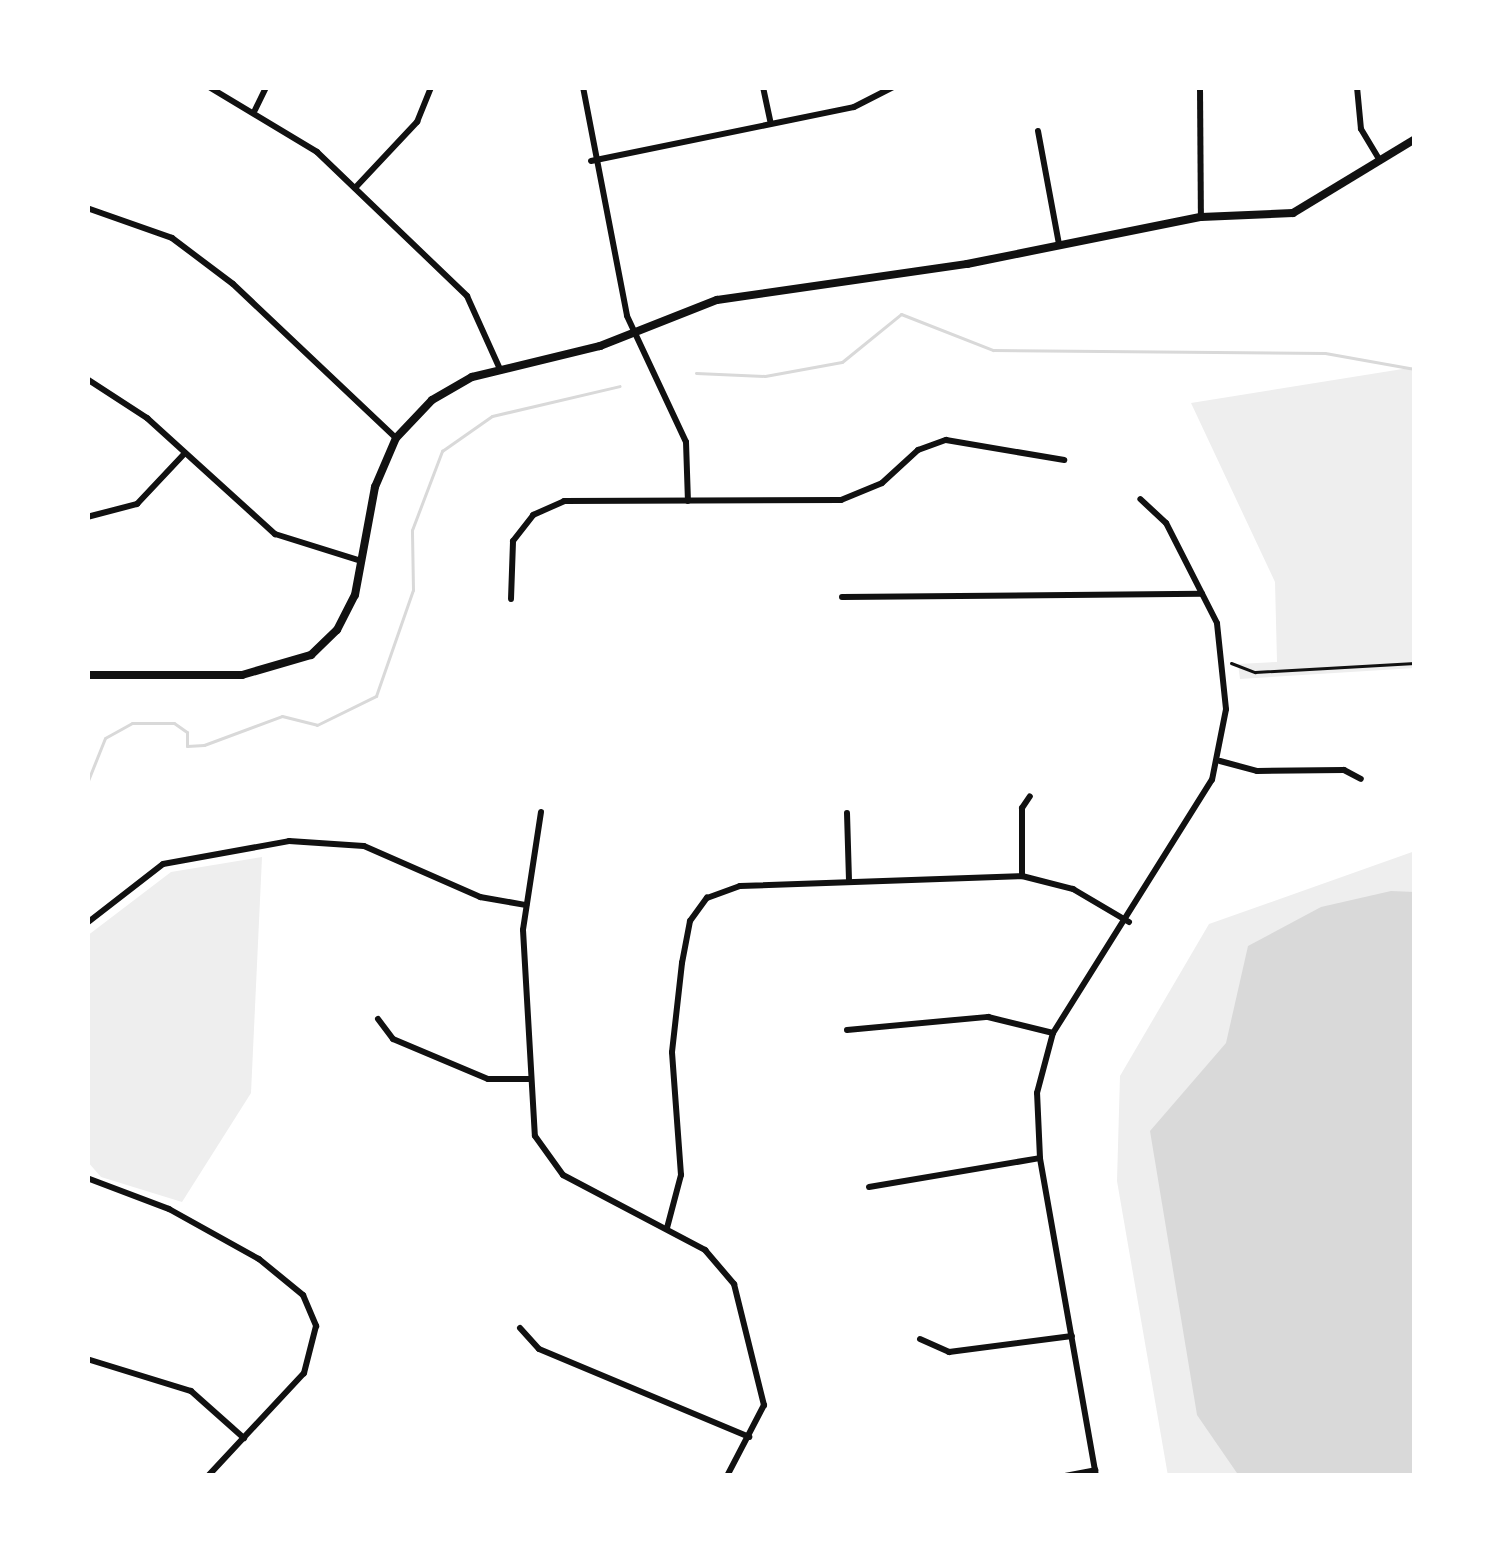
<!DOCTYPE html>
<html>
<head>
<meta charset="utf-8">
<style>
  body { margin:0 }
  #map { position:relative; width:1502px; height:1563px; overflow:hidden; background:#fff; font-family:"Public Sans",sans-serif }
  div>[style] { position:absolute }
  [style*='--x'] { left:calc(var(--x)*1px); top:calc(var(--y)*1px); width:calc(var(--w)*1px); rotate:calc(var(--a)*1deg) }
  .green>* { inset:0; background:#eee }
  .water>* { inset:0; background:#d9d9d9 }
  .stream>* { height:3px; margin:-1.5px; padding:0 1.5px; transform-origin:1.5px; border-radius:1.5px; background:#d9d9d9 }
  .path>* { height:3px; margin:-1.5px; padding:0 1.5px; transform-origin:1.5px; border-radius:1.5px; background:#111 }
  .minor>* { height:6px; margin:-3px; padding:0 3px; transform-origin:3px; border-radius:3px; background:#111 }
  .tertiary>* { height:8px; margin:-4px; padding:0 4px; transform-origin:4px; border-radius:4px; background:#111 }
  span { translate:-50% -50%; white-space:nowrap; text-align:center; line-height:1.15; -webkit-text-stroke:9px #fff; paint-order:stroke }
  .frame { position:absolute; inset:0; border:90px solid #fff; pointer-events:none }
</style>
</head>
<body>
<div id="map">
  <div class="green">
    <i style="clip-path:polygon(1415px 367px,1415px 668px,1240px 679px,1238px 664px,1277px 662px,1275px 582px,1191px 403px)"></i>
    <i style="clip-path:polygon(1415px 851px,1415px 1476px,1168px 1476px,1117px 1181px,1120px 1076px,1209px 924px)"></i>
    <i style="clip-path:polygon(262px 857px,251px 1093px,182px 1202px,101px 1177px,87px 1161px,87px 936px,171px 872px)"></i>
  </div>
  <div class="water">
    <i style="clip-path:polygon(1391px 891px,1415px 892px,1415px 1476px,1239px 1476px,1197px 1415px,1150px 1131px,1226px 1043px,1248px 946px,1321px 907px)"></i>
  </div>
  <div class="stream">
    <i style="--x:696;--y:373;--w:69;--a:2.5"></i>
    <i style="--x:765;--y:376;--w:78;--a:-10.3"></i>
    <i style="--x:842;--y:362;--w:76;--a:-39.1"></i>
    <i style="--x:901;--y:314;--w:99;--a:21.4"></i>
    <i style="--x:993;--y:350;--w:332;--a:0.5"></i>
    <i style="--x:1325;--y:353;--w:91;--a:10.1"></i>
    <i style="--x:87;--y:783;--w:48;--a:-68.2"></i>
    <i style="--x:105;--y:738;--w:31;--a:-29"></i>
    <i style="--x:132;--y:723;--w:42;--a:0"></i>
    <i style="--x:174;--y:723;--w:16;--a:35"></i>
    <i style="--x:187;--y:732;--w:14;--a:90"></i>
    <i style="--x:187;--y:746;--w:17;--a:-3"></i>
    <i style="--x:204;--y:745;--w:83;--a:-20.4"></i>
    <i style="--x:282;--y:716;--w:36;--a:14"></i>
    <i style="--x:317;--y:725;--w:66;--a:-26.2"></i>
    <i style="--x:376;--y:696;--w:112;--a:-70.8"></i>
    <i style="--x:413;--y:590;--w:60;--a:-91"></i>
    <i style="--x:412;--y:530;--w:85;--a:-69.2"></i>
    <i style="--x:442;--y:451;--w:61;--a:-35"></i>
    <i style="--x:492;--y:416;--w:131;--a:-13.2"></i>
  </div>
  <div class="path">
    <i style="--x:1231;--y:663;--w:26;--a:21"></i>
    <i style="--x:1255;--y:672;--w:160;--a:-3.2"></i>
  </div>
  <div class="minor">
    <i style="--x:209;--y:87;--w:126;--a:31"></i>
    <i style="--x:317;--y:152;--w:208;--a:43.8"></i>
    <i style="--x:467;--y:296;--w:80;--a:65.7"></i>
    <i style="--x:583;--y:87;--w:233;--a:79.1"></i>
    <i style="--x:627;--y:316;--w:139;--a:64.9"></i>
    <i style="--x:686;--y:442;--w:59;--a:88.1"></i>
    <i style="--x:763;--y:87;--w:35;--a:78"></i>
    <i style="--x:1200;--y:87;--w:130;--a:89.6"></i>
    <i style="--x:1357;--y:87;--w:42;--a:84.6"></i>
    <i style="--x:1361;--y:129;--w:37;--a:59"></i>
    <i style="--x:255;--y:110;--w:25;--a:-64"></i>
    <i style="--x:1038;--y:131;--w:115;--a:79.5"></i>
    <i style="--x:591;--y:161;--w:268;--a:-11.6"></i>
    <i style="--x:854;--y:107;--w:44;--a:-27.1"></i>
    <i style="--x:355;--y:188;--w:91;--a:-46.8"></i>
    <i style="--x:417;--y:122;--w:38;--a:-68"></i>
    <i style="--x:87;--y:208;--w:90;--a:19.4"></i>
    <i style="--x:172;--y:238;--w:76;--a:37"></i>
    <i style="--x:233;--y:284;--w:224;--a:43.4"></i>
    <i style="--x:87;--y:379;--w:72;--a:33"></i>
    <i style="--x:147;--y:418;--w:173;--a:42.2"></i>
    <i style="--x:275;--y:534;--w:90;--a:17.4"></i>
    <i style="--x:87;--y:517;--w:52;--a:-14.6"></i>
    <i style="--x:137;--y:504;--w:70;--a:-46.7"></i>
    <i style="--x:842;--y:597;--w:360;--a:-0.5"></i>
    <i style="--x:511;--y:599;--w:58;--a:-88"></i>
    <i style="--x:513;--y:541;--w:33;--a:-52"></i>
    <i style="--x:533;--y:515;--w:34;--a:-24"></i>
    <i style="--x:564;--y:501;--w:277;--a:-0.2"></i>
    <i style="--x:841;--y:500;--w:44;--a:-22.5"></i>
    <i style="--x:882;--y:483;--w:49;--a:-42.5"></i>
    <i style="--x:918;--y:450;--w:30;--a:-20"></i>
    <i style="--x:946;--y:440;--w:120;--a:9.6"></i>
    <i style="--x:1220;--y:761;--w:38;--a:15"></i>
    <i style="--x:1257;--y:771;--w:87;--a:-0.7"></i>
    <i style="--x:1344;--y:770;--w:19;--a:28"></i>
    <i style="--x:541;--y:812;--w:119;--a:98.7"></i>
    <i style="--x:523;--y:930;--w:206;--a:86.7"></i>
    <i style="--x:535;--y:1136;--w:48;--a:54.3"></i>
    <i style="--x:563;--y:1175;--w:161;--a:27.8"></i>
    <i style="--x:705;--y:1250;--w:45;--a:49.5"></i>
    <i style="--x:734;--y:1284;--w:125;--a:76.1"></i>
    <i style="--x:764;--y:1405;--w:80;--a:117.5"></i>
    <i style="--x:847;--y:813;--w:68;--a:88.3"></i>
    <i style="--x:1022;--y:876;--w:68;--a:-90"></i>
    <i style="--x:1022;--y:808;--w:14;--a:-56"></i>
    <i style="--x:87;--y:923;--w:96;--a:-37.8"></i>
    <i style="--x:163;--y:864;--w:128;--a:-10.3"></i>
    <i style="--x:289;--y:841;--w:75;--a:3.8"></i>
    <i style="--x:364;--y:846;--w:127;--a:23.7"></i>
    <i style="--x:480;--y:897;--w:47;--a:9.9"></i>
    <i style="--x:378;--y:1019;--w:25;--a:53"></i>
    <i style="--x:393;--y:1039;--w:103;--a:22.8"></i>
    <i style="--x:488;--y:1079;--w:43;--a:0"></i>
    <i style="--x:847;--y:1030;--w:142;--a:-5.3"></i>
    <i style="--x:988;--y:1017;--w:67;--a:13.8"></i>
    <i style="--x:87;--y:1178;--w:88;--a:20.7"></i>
    <i style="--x:169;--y:1209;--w:103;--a:29.1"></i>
    <i style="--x:259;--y:1259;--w:57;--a:39.3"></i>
    <i style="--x:303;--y:1295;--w:34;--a:67"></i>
    <i style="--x:316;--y:1326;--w:49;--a:104.3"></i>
    <i style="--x:304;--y:1373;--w:141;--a:133"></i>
    <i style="--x:869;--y:1187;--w:173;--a:-9.6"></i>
    <i style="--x:667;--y:1228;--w:55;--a:-75.2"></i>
    <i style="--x:681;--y:1175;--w:123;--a:-94.2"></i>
    <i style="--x:672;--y:1052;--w:90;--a:-83.6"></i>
    <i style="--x:682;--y:963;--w:43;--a:-79.2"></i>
    <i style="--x:690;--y:921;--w:29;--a:-54"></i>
    <i style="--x:707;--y:898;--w:35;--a:-20"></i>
    <i style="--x:740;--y:886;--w:282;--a:-2"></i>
    <i style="--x:1022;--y:876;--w:53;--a:14.3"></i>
    <i style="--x:1073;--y:889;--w:65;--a:30.5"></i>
    <i style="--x:520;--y:1328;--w:28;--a:48"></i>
    <i style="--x:539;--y:1349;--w:228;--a:22.7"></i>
    <i style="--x:920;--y:1339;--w:32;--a:24"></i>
    <i style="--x:949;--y:1352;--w:124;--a:-7.4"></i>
    <i style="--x:87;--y:1359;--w:109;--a:17.1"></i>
    <i style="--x:191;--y:1391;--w:71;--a:41.6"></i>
    <i style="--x:1065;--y:1476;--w:31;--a:-11"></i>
    <i style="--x:1096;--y:1476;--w:323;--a:-100"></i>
    <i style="--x:1040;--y:1158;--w:65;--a:-92.6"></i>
    <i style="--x:1037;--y:1093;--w:62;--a:-75.1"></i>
    <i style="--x:1053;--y:1033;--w:299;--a:-57.9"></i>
    <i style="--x:1212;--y:780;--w:72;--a:-78.8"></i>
    <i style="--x:1226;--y:709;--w:86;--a:-96"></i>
    <i style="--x:1217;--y:623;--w:112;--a:-117"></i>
    <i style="--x:1166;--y:523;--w:35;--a:-137"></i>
  </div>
  <div class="tertiary">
    <i style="--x:87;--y:675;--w:155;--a:0"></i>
    <i style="--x:242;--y:675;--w:72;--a:-16.2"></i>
    <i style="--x:311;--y:655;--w:36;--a:-44"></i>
    <i style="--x:337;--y:630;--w:39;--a:-63"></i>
    <i style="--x:355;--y:595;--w:110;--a:-79.5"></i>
    <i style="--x:375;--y:487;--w:53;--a:-66.8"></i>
    <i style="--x:396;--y:438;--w:52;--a:-46.5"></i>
    <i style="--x:432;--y:400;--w:46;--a:-29.9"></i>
    <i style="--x:472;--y:377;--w:132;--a:-13.6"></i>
    <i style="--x:600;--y:346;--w:126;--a:-21.5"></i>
    <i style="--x:717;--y:300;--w:253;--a:-8.2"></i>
    <i style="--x:967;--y:264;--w:239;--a:-11.4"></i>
    <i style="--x:1201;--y:217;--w:92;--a:-2.5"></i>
    <i style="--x:1293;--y:213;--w:143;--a:-31.2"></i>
  </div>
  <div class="frame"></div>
</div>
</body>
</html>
